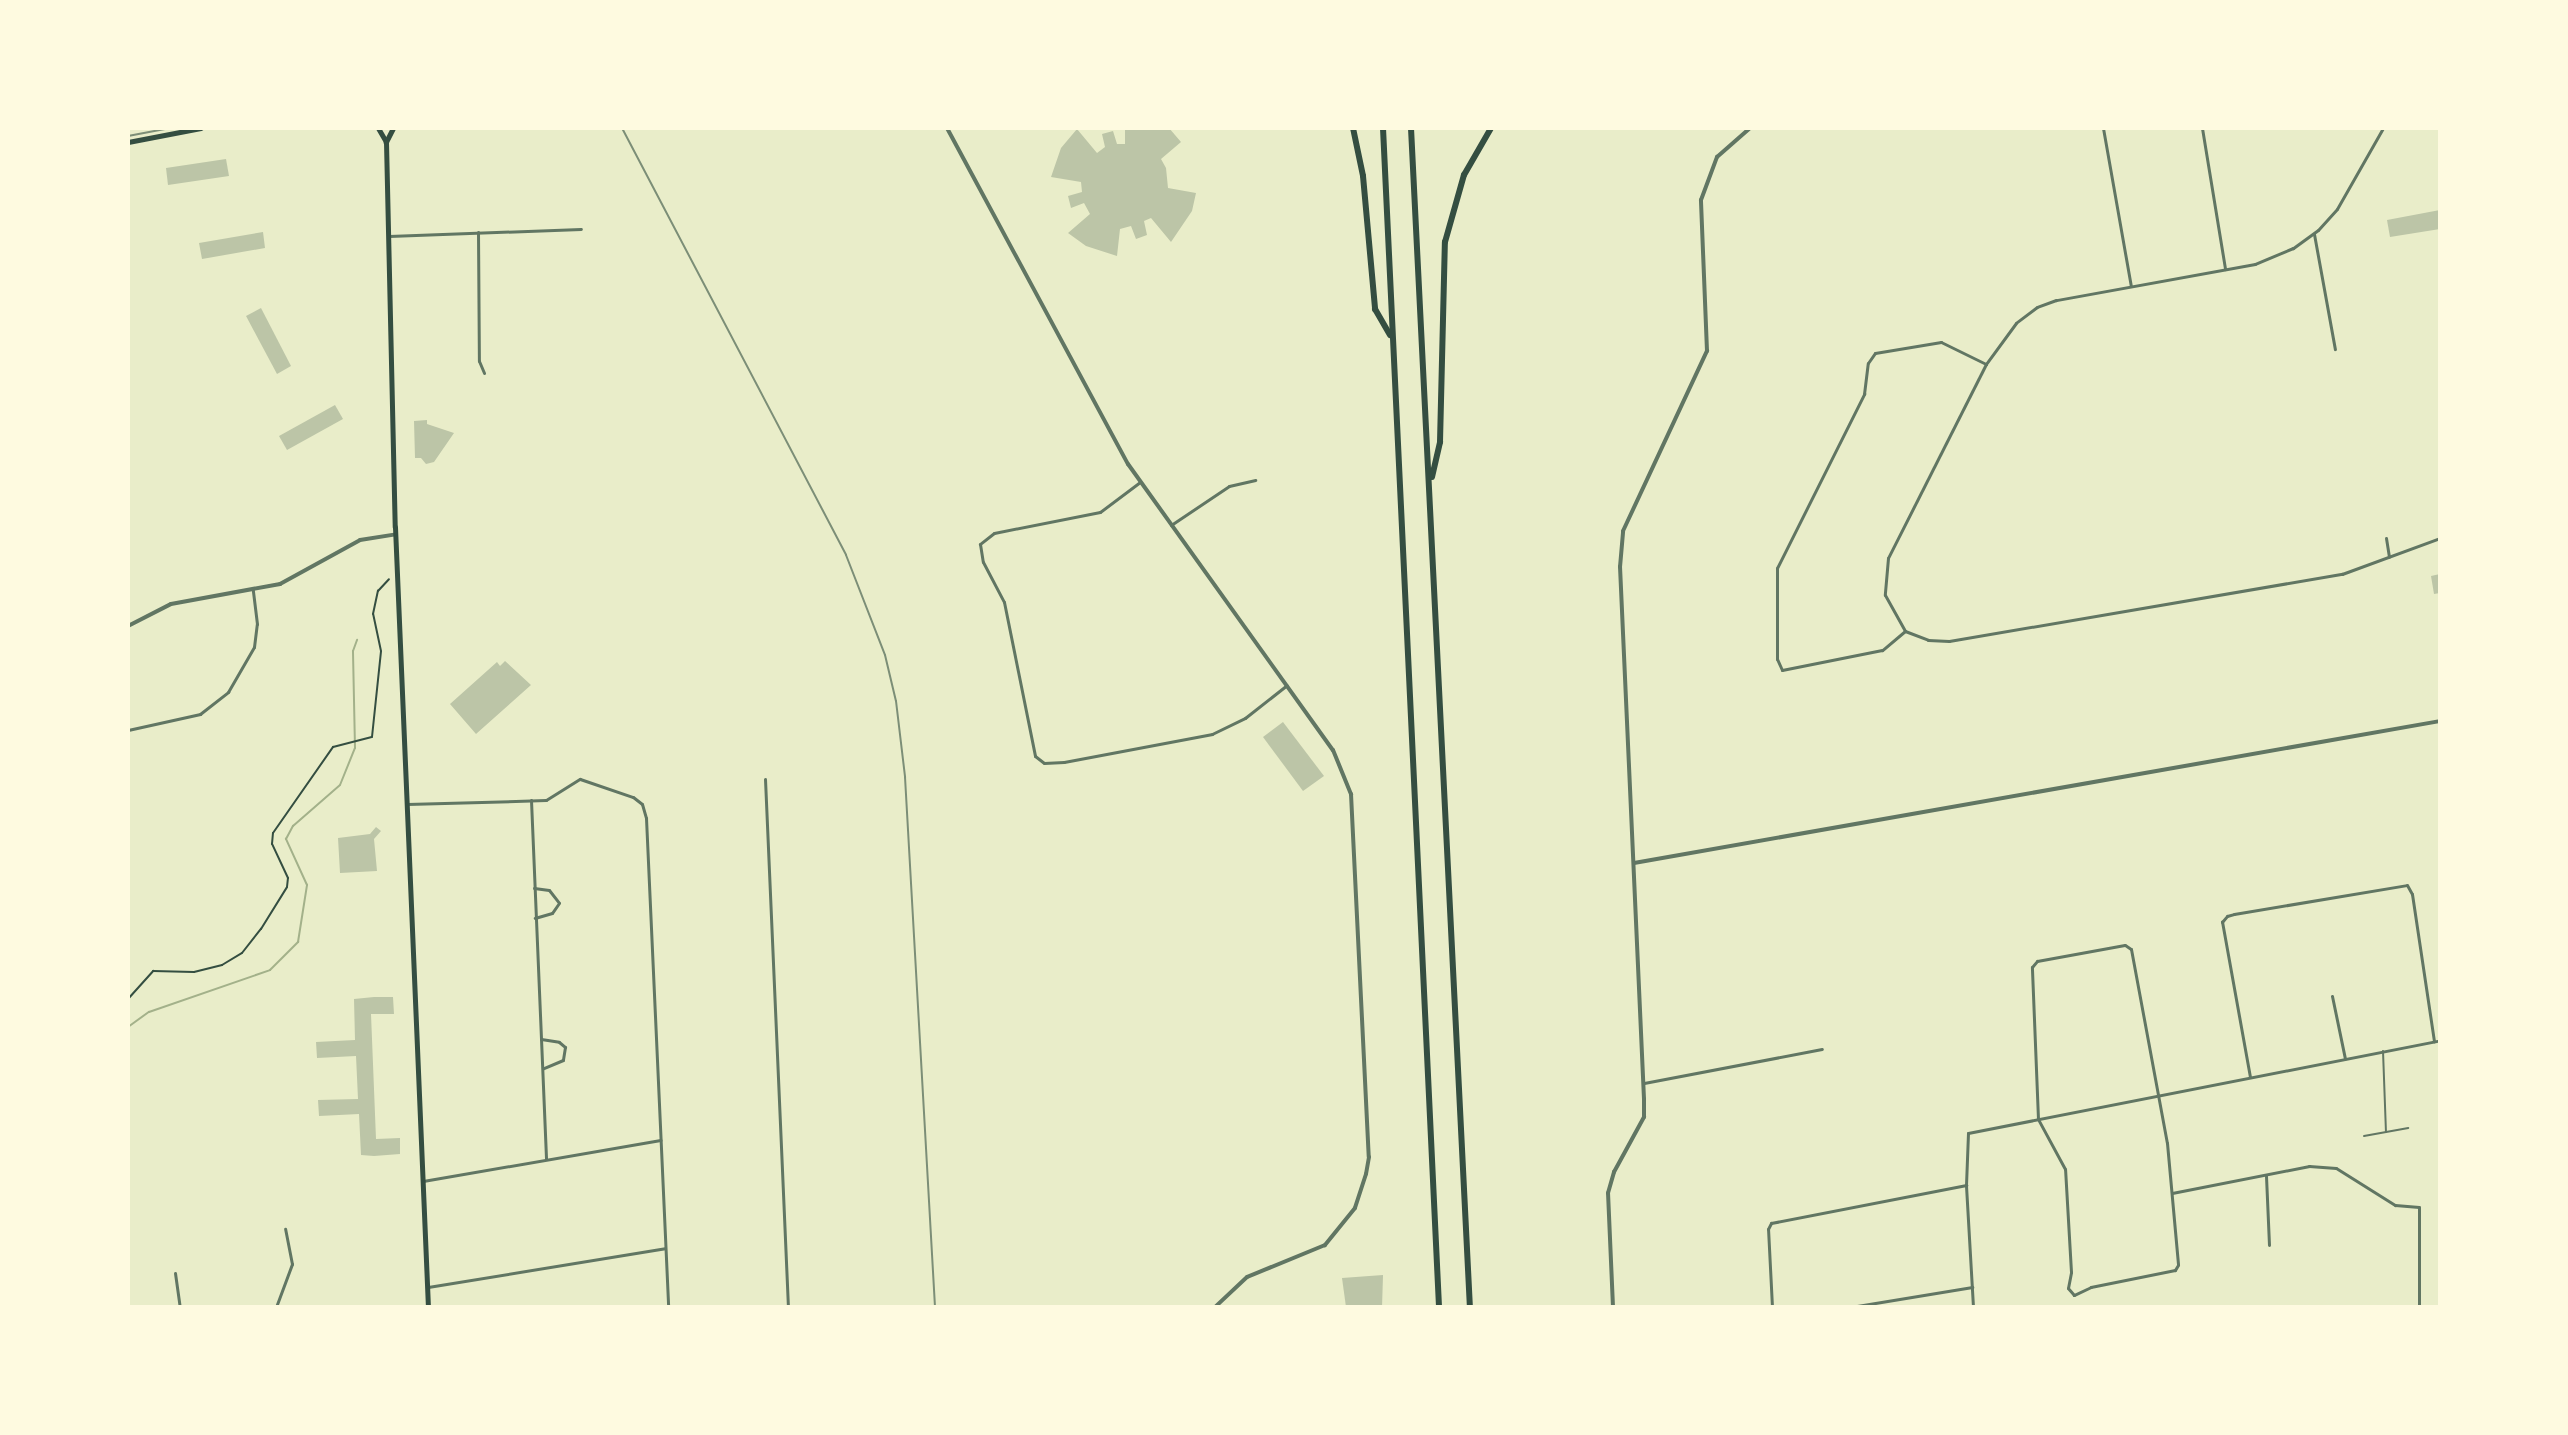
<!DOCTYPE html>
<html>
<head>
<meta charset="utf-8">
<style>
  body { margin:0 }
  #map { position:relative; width:2568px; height:1435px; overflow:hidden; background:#e9edc9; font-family:"Zilla Slab",serif }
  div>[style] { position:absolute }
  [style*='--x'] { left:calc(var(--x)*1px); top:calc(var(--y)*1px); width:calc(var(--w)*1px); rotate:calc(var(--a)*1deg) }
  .stream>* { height:2px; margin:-1px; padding:0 1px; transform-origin:1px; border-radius:1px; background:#a3b18a }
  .building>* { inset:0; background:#bcc5a7 }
  .path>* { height:2px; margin:-1px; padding:0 1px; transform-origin:1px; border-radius:1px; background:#344e41 }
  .service>* { height:2px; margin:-1px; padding:0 1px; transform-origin:1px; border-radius:1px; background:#617663 }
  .minor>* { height:3px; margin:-1.5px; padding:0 1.5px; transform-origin:1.5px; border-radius:1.5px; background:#617663 }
  .tertiary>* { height:4px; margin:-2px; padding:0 2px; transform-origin:2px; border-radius:2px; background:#617663 }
  .secondary>* { height:5px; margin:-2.5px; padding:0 2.5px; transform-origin:2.5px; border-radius:2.5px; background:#344e41 }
  .motorway>* { height:6px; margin:-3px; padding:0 3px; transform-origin:3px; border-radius:3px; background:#344e41 }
  .tram>* { height:2px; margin:-1px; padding:0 1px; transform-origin:1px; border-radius:1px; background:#7c8e77 }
  .rail>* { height:2px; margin:-1px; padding:0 1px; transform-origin:1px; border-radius:1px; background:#7c8e77 }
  span { translate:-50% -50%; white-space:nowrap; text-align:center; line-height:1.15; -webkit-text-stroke:8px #fefae0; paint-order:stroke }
  .frame { position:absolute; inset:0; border:130px solid #fefae0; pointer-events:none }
</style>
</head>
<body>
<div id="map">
  <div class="stream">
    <i style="--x:128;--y:1027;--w:26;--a:-36"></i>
    <i style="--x:149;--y:1012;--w:128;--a:-19.1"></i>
    <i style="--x:270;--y:970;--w:40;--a:-45"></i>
    <i style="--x:298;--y:942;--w:58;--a:-81"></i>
    <i style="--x:307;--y:885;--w:51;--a:-114.5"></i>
    <i style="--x:286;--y:839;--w:15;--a:-62"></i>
    <i style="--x:293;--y:826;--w:62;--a:-41.1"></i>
    <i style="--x:340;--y:785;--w:40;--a:-68"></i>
    <i style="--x:355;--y:748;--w:97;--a:-91.2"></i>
    <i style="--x:353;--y:651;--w:12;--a:-70"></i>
  </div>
  <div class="building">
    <i style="clip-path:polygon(1125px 128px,1169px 128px,1181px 142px,1161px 159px,1166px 168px,1168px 188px,1196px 193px,1192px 211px,1171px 242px,1151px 218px,1144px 221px,1147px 235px,1136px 239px,1131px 226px,1120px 229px,1117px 256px,1086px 246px,1068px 233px,1090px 214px,1084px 203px,1071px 208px,1068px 196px,1082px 192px,1081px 182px,1051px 177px,1061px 148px,1077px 129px,1097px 153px,1105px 147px,1102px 134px,1113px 131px,1117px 144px,1125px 144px)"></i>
    <i style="clip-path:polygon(226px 159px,229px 176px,168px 185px,166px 168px)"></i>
    <i style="clip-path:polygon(2440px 210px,2440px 229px,2390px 237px,2387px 220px)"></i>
    <i style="clip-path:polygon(263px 232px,265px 248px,202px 259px,199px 243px)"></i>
    <i style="clip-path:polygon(261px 308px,291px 366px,277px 374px,246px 316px)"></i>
    <i style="clip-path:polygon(335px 405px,343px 419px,287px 450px,279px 436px)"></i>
    <i style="clip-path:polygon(427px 420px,427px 424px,454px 433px,434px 462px,426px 464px,421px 458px,415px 458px,414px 421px)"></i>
    <i style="clip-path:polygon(2440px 574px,2440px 593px,2434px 594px,2431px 576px)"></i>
    <i style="clip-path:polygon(505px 661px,531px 685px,476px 734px,450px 704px,497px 662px,500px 666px)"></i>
    <i style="clip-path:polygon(1283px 722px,1324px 776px,1303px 791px,1263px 737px)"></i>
    <i style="clip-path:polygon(376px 827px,381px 831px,374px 839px,377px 871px,340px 873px,338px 838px,370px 834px)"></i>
    <i style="clip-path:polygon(374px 997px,393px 997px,394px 1014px,371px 1014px,376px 1139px,400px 1138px,400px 1154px,374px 1156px,361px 1155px,359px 1114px,319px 1116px,318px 1100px,358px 1099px,356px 1056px,317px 1058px,316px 1042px,355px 1040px,354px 999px)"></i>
    <i style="clip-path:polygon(1383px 1275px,1382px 1307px,1346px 1307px,1342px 1278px)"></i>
  </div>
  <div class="path">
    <i style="--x:128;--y:999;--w:38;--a:-48"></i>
    <i style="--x:153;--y:971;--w:41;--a:1.4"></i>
    <i style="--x:194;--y:972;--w:29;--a:-14"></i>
    <i style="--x:222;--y:965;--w:23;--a:-31"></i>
    <i style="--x:242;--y:953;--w:31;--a:-52"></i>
    <i style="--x:261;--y:929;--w:49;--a:-58.2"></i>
    <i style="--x:287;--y:887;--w:9;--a:-84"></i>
    <i style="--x:288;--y:878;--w:38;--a:-115"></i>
    <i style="--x:272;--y:844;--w:11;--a:-85"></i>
    <i style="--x:273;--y:833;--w:105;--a:-55.1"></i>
    <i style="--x:333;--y:747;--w:40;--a:-14.4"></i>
    <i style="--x:372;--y:737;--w:86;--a:-84"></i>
    <i style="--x:381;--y:651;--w:38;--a:-102"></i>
    <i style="--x:373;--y:614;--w:24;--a:-78"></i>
    <i style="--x:378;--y:591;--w:16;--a:-47"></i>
  </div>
  <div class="service">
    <i style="--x:2383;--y:1051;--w:81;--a:87.9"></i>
    <i style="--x:2364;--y:1136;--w:45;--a:-10.3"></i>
  </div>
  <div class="minor">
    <i style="--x:2103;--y:128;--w:160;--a:80"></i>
    <i style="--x:2202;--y:128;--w:143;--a:80.7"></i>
    <i style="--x:2383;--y:128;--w:93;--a:119.6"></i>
    <i style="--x:2337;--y:209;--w:28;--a:132"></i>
    <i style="--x:2318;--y:230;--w:31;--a:144"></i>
    <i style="--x:2293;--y:248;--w:41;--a:157.2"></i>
    <i style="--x:2255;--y:264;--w:202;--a:169.7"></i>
    <i style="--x:2056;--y:300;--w:20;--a:160"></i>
    <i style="--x:2037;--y:307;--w:26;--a:143"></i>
    <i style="--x:2016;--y:323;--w:51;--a:126.2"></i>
    <i style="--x:1986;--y:364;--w:217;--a:116.8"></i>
    <i style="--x:1888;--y:558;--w:37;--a:95"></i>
    <i style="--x:1885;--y:595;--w:41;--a:60.9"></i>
    <i style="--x:1905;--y:631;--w:25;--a:21"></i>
    <i style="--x:1928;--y:640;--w:21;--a:3"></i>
    <i style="--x:1949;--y:641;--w:399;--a:-9.7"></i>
    <i style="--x:2342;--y:574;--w:104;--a:-20.2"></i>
    <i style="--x:478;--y:232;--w:129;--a:89.6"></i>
    <i style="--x:479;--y:361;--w:13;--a:67"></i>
    <i style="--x:2314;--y:234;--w:117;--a:79.7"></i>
    <i style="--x:389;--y:236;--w:192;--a:-2.1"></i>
    <i style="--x:1140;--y:482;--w:50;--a:143.1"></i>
    <i style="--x:1100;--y:512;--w:108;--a:168.8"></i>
    <i style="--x:994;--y:533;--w:18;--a:142"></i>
    <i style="--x:980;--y:544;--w:18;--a:81"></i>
    <i style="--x:983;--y:562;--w:45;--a:62.3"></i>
    <i style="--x:1004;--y:602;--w:157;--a:78.6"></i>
    <i style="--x:1035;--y:756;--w:11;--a:38"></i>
    <i style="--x:1044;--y:763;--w:20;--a:-3"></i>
    <i style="--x:1064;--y:762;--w:151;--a:-10.7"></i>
    <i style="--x:1212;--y:734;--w:37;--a:-26"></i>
    <i style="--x:1245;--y:718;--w:53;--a:-38.2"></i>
    <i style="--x:1171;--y:525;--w:70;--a:-33.9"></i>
    <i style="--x:1229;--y:486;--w:27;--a:-13"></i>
    <i style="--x:2386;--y:538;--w:19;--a:81"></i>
    <i style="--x:1905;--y:631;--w:30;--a:140"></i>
    <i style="--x:1882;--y:650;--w:102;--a:168.7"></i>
    <i style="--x:1782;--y:670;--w:12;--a:-114"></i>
    <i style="--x:1777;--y:659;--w:91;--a:-90"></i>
    <i style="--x:1777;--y:568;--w:195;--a:-63.4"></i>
    <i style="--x:1864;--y:394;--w:31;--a:-83"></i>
    <i style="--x:1868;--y:363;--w:12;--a:-55"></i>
    <i style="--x:1875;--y:353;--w:67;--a:-9.5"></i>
    <i style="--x:1941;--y:342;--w:50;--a:26.1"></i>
    <i style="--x:128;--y:730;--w:74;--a:-12.5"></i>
    <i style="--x:200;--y:714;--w:36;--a:-38"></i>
    <i style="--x:228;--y:692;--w:52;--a:-60"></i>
    <i style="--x:254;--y:647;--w:23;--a:-83"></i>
    <i style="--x:257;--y:624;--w:34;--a:-97"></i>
    <i style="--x:765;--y:779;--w:529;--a:87.51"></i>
    <i style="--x:531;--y:800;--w:359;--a:87.6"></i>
    <i style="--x:407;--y:804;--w:139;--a:-1.6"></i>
    <i style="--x:546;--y:800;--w:40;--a:-32"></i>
    <i style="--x:580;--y:779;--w:56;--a:18.8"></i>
    <i style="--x:633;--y:797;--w:11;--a:38"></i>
    <i style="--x:642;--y:804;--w:15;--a:74"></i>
    <i style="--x:646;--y:818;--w:489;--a:87.4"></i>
    <i style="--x:534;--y:888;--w:15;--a:8"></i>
    <i style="--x:549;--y:890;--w:16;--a:52"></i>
    <i style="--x:559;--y:903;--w:12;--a:125"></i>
    <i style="--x:552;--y:913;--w:18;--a:164"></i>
    <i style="--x:2125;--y:945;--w:7;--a:34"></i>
    <i style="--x:2131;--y:949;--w:197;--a:79.5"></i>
    <i style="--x:2167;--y:1143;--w:122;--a:84.8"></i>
    <i style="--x:2178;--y:1265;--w:6;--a:121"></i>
    <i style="--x:2175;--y:1270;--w:86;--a:168.6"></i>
    <i style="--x:2091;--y:1287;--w:19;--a:155"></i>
    <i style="--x:2074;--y:1295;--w:9;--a:-131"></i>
    <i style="--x:2068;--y:1288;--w:16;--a:-79"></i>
    <i style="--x:2071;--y:1272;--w:103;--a:-93.3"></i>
    <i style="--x:2065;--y:1169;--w:57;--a:-118.4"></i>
    <i style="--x:2038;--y:1119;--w:152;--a:-92.3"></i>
    <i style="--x:2032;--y:967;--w:8;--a:-50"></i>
    <i style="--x:2037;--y:961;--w:89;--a:-10.3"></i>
    <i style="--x:2332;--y:996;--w:64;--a:78.3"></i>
    <i style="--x:541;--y:1039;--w:18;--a:9"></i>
    <i style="--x:559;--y:1042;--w:8;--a:40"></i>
    <i style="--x:565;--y:1047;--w:13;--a:99"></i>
    <i style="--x:563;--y:1060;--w:21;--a:157"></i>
    <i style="--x:2250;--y:1077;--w:158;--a:-100.2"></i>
    <i style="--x:2222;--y:922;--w:8;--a:-50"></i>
    <i style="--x:2227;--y:916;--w:7;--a:-16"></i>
    <i style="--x:2234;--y:914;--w:175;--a:-9.5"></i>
    <i style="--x:2407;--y:885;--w:10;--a:61"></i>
    <i style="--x:2412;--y:894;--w:149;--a:81.5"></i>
    <i style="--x:1644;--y:1083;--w:181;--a:-10.8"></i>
    <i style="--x:2266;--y:1176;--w:69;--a:87.5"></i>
    <i style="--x:423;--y:1181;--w:241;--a:-9.8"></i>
    <i style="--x:2172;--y:1193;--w:140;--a:-11.1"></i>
    <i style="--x:2309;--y:1166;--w:27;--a:4"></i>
    <i style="--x:2336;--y:1168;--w:70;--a:32.1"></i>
    <i style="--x:2395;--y:1205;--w:24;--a:5"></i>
    <i style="--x:2419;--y:1207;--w:100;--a:90"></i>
    <i style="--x:175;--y:1273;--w:34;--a:82"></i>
    <i style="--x:428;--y:1287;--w:240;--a:-9.3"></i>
    <i style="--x:276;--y:1307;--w:46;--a:-69.6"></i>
    <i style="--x:292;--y:1264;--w:36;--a:-101"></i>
    <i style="--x:1772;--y:1307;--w:78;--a:-92.9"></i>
    <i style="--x:1768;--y:1229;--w:7;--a:-63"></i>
    <i style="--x:1771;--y:1223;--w:199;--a:-11"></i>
    <i style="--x:1851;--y:1307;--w:123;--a:-9.4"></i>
    <i style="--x:1973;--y:1307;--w:122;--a:-93.3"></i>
    <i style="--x:1966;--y:1185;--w:52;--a:-87.8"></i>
    <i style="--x:1968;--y:1133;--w:481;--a:-11.1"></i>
  </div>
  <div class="tertiary">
    <i style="--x:947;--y:128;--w:382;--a:61.7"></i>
    <i style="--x:1128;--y:464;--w:352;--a:54.4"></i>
    <i style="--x:1333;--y:750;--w:48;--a:67.8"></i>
    <i style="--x:1351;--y:794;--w:363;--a:87.2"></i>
    <i style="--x:1369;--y:1157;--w:17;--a:100"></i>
    <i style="--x:1366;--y:1174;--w:36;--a:108"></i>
    <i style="--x:1355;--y:1208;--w:48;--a:129"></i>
    <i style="--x:1325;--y:1245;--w:84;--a:157.7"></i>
    <i style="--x:1247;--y:1277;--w:44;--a:136.8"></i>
    <i style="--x:128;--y:626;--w:48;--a:-27.1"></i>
    <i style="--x:171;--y:604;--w:111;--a:-10.4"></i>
    <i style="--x:280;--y:584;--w:91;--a:-28.8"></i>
    <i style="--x:360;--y:540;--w:36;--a:-9"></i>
    <i style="--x:1634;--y:863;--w:818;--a:-9.99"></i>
    <i style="--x:1613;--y:1307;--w:114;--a:-92.5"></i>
    <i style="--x:1608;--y:1193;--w:22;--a:-74"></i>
    <i style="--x:1614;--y:1172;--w:63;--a:-61.4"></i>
    <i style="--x:1644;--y:1117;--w:18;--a:-90"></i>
    <i style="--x:1644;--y:1099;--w:533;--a:-92.58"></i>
    <i style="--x:1620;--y:567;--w:36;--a:-85"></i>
    <i style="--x:1623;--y:531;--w:199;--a:-65"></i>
    <i style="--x:1707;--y:351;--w:151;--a:-92.3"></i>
    <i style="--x:1701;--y:200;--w:46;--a:-69.6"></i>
    <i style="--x:1717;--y:157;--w:44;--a:-41.3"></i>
  </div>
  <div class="secondary">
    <i style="--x:378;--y:128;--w:16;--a:60"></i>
    <i style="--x:393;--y:128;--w:16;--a:117"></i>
    <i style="--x:386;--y:142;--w:385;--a:88.7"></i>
    <i style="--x:395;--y:527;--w:781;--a:87.58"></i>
    <i style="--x:128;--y:142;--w:74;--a:-10.9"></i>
  </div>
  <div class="motorway">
    <i style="--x:1353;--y:128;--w:49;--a:78.2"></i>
    <i style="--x:1363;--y:176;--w:134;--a:84.8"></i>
    <i style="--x:1375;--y:309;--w:30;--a:60"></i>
    <i style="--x:1383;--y:128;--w:1180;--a:87.28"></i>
    <i style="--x:1411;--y:128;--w:1180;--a:87.14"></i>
    <i style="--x:1432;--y:477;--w:36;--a:-77"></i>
    <i style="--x:1440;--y:442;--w:200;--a:-88.6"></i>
    <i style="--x:1445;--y:242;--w:70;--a:-74.2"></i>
    <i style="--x:1464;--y:175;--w:54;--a:-60.1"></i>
  </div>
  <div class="tram">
    <i style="--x:128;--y:136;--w:43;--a:-10.8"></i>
  </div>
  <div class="rail">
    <i style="--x:622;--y:128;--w:482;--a:62.3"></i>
    <i style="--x:846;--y:555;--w:107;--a:68.7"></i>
    <i style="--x:885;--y:655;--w:47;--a:76.6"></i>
    <i style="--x:896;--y:701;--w:77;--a:83.2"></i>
    <i style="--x:905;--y:777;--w:531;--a:86.76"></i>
  </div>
  <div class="frame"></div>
</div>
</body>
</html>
